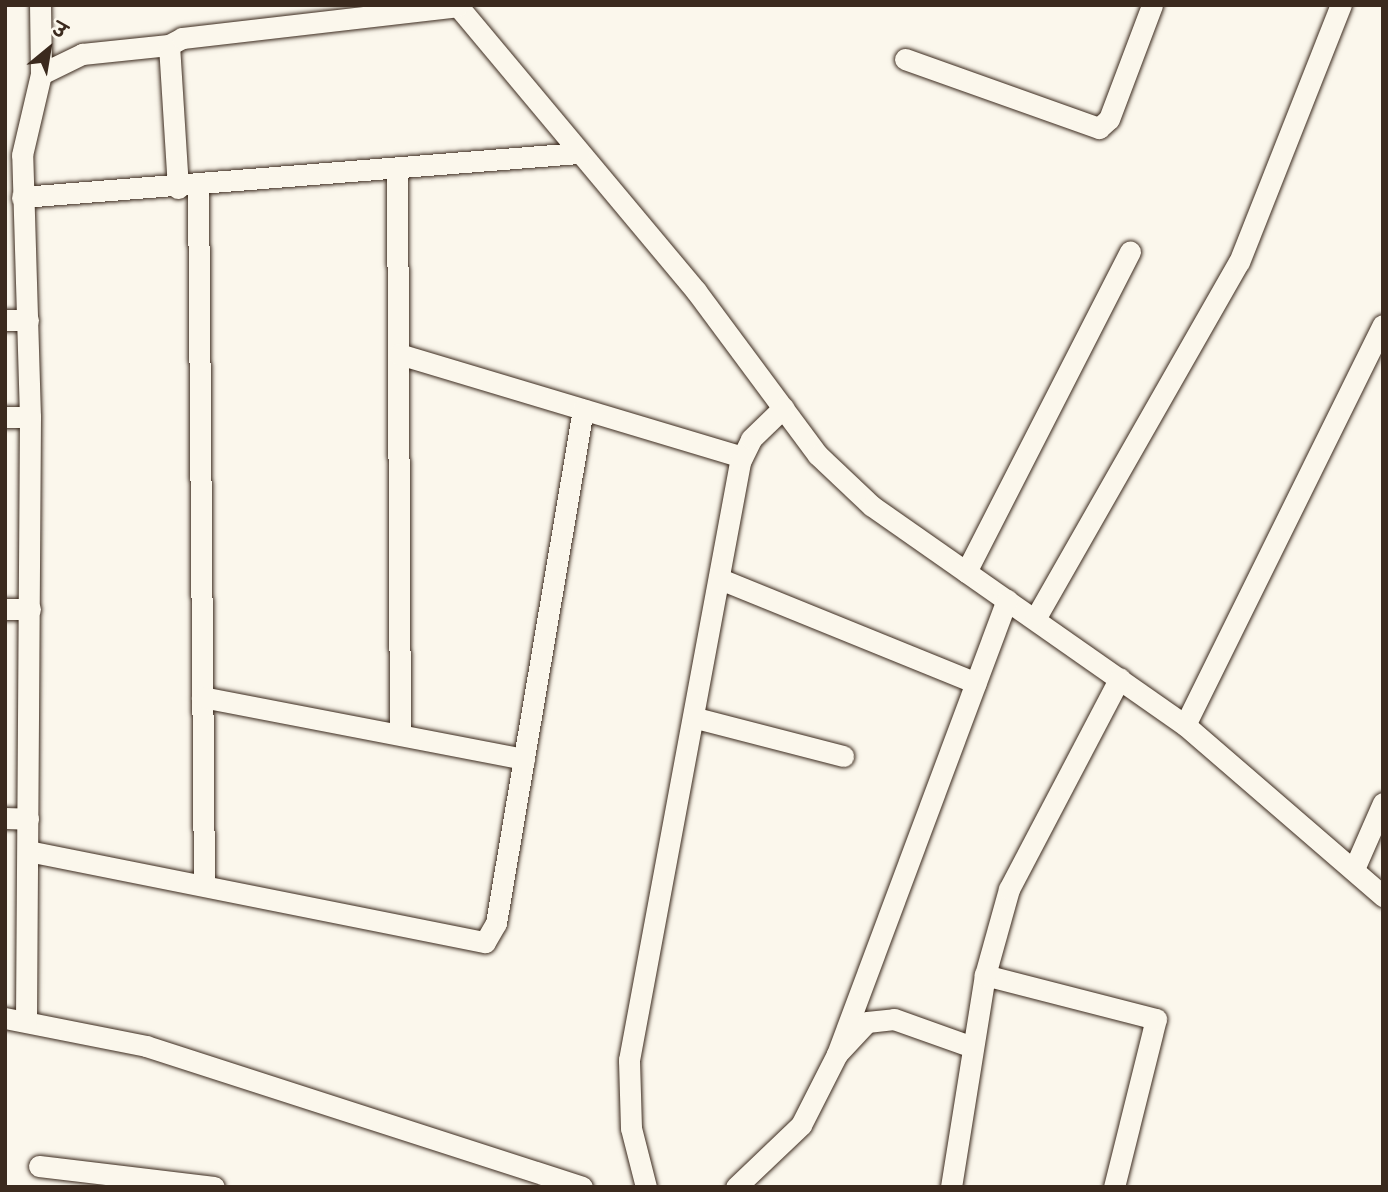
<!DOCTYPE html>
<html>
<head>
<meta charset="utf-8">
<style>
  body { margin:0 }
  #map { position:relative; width:1388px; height:1192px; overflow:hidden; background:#fbf7ec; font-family:"Comic Neue","Playpen Sans Deva",sans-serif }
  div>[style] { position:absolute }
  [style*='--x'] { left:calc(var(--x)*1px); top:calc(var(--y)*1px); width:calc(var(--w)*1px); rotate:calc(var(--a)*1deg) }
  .roads { filter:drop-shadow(0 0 2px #3b2a1e) drop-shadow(0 0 2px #3b2a1e) }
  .street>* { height:21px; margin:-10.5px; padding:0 10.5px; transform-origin:10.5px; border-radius:10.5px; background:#fbf7ec }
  span { translate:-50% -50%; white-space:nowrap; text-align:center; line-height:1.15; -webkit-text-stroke:7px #fbf7ec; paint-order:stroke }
  .frame { position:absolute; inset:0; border:7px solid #3b2a1e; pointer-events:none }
  .north { position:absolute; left:14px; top:14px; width:70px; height:70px; -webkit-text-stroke:5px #fbf7ec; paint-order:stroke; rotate:30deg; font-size:19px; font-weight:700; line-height:28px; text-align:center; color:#3b2a1e }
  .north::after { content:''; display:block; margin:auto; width:24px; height:32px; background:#3b2a1e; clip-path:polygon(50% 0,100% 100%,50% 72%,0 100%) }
</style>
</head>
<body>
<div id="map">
  <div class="roads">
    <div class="street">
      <i style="--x:457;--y:5;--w:373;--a:50.1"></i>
      <i style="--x:696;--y:291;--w:204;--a:53.4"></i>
      <i style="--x:818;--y:455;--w:74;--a:43.4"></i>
      <i style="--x:872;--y:506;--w:382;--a:35"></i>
      <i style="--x:1185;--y:725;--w:262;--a:40.8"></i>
      <i style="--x:905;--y:59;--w:206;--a:19.6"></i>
      <i style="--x:1099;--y:128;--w:13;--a:-42"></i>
      <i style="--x:1109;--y:119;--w:122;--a:-69.3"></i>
      <i style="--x:41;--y:74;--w:46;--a:-26"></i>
      <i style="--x:82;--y:54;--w:87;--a:-5.9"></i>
      <i style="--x:397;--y:169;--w:565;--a:89.7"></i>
      <i style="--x:198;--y:186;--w:699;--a:89.51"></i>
      <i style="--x:178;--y:188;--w:143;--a:-93.6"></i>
      <i style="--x:169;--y:45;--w:15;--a:-28"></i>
      <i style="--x:182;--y:38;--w:277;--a:-6.6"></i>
      <i style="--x:22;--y:197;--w:559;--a:-4.52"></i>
      <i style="--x:5;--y:320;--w:23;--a:0"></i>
      <i style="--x:399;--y:354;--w:358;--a:16.7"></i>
      <i style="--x:5;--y:417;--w:25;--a:0"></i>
      <i style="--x:966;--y:572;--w:360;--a:-62.9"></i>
      <i style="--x:720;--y:579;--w:276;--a:22.1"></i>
      <i style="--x:5;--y:609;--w:25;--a:0"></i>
      <i style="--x:1035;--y:619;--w:411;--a:-60.3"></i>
      <i style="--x:1239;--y:262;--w:277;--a:-68.4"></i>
      <i style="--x:202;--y:697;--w:328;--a:10.9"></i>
      <i style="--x:696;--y:718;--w:152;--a:14.5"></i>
      <i style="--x:1185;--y:725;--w:446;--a:-63.7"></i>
      <i style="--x:5;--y:818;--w:23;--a:2"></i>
      <i style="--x:28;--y:851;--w:466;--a:11.3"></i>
      <i style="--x:485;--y:942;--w:22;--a:-60"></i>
      <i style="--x:496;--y:923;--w:521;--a:-80.39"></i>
      <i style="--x:1354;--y:869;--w:72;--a:-66.3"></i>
      <i style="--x:5;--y:1018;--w:144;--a:11.2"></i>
      <i style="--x:146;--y:1046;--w:458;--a:17.9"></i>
      <i style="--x:26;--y:1020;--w:603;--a:-89.62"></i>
      <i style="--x:30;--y:417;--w:262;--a:-91.7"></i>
      <i style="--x:22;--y:155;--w:83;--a:-76.8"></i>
      <i style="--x:41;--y:74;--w:69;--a:-90.8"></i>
      <i style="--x:837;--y:1054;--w:485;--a:-69.5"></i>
      <i style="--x:39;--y:1166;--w:176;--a:6.8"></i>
      <i style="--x:646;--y:1187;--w:61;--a:-104.3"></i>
      <i style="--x:631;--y:1128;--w:68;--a:-91.7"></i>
      <i style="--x:629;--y:1060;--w:608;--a:-79.48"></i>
      <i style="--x:740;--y:462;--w:25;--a:-64"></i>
      <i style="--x:751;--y:439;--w:45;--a:-44.1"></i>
      <i style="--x:736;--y:1187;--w:90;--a:-43.6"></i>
      <i style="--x:801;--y:1125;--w:80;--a:-63.1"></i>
      <i style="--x:837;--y:1054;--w:44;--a:-46.8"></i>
      <i style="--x:867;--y:1022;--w:27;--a:-6"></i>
      <i style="--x:894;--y:1019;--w:83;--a:19.7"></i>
      <i style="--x:951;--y:1187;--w:215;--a:-80.9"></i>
      <i style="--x:1114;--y:1187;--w:173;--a:-76"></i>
      <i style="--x:1156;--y:1019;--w:177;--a:-165.6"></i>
      <i style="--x:985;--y:975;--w:89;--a:-74.4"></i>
      <i style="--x:1009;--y:889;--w:238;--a:-62.3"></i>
    </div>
  </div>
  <div class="frame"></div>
  <div class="north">उ</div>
</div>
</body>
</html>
